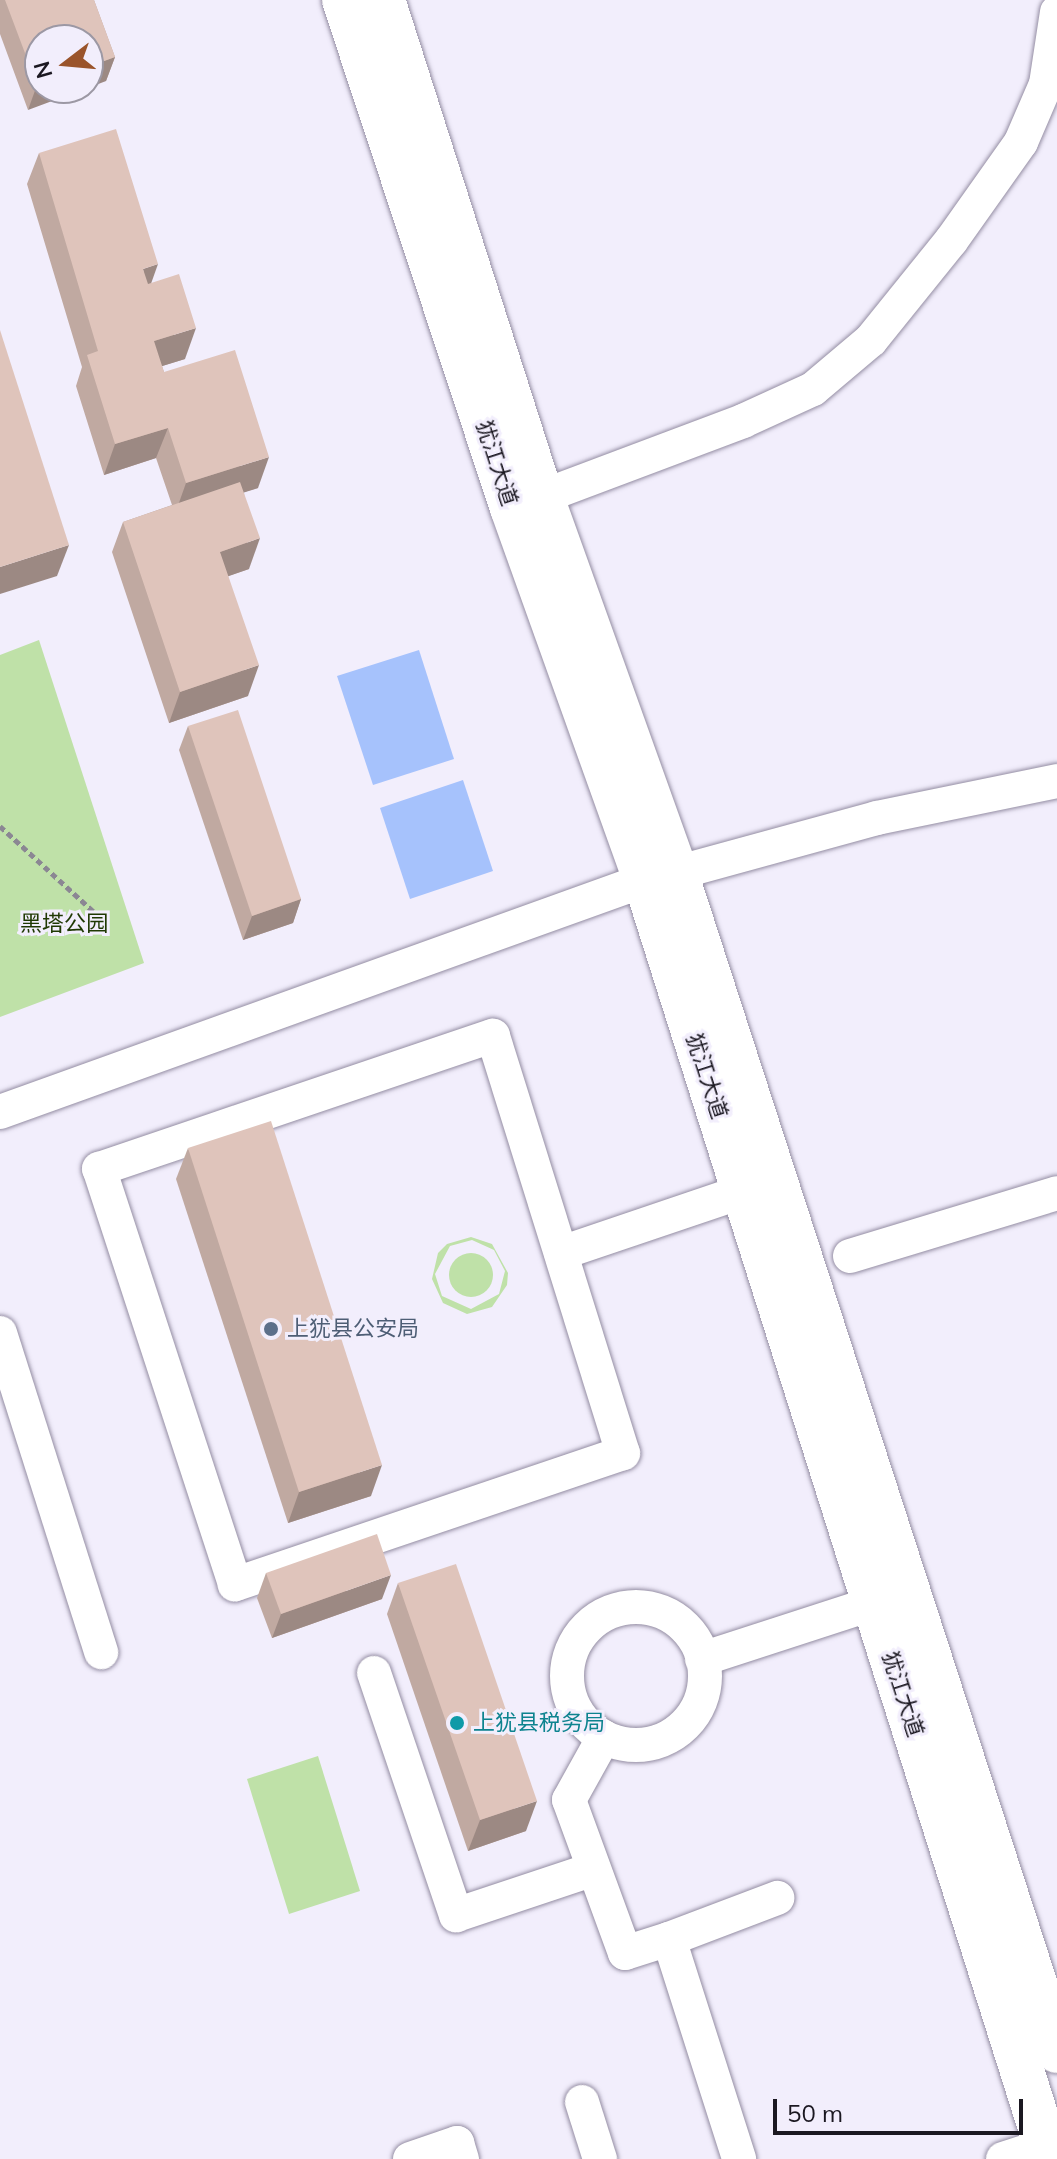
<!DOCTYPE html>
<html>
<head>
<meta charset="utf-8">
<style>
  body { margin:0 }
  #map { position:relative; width:1057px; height:2159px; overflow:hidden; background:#f2eefc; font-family:Mulish,"Noto Sans SC",sans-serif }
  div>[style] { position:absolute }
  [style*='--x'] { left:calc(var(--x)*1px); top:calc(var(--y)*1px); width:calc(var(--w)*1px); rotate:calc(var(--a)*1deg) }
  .green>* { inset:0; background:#bfe1a8 }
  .round { border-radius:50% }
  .water>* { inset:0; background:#a6c2fc }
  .path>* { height:5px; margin-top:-2.5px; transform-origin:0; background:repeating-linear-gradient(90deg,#8b8793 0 6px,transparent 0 10px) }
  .roads { filter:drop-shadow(0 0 2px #948da3) drop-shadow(0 0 2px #948da3) }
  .minor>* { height:34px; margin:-17px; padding:0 17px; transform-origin:17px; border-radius:17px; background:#fff }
  .minor>.ring { margin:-17px; padding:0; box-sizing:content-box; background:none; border:34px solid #fff; border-radius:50% }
  .major>* { height:44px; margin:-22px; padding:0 22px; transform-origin:22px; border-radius:22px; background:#fff }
  .wall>* { inset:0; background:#c0a9a1 }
  .shaded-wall>* { inset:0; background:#9c8983 }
  .building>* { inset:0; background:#dfc4bb }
  .dots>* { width:22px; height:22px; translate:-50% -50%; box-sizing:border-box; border:4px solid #f2eefc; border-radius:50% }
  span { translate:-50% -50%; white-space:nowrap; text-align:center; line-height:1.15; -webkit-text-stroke:6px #f2eefc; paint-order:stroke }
  .street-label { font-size:22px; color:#1b1821 }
  .park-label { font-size:22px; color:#1f3903 }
  .service-label { font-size:22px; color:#4e5e75 }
  .left { translate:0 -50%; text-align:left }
  .culture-label { font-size:22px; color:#0d838f }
  .north { position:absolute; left:24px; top:24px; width:80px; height:80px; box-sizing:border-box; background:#f2eefc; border:2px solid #9c98a4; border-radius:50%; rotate:254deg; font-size:22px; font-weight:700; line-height:32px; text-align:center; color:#1b1821 }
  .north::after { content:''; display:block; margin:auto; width:28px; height:36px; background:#9a542b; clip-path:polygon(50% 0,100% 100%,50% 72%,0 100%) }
  .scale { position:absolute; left:773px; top:2099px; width:250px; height:36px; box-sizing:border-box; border:4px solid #1b1821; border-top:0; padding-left:10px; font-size:24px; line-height:28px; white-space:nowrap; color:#1b1821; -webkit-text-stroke:6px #f2eefc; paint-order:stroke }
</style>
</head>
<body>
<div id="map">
  <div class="green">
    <i style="clip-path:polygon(39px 640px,144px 963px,0 1017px,0 655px)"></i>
    <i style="clip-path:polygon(evenodd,471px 1237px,492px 1244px,508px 1273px,507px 1285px,492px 1307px,467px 1314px,443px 1303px,432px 1279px,438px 1253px,447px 1244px,471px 1237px,472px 1240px,494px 1250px,505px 1271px,499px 1294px,471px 1309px,442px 1296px,435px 1274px,450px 1246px,472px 1240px)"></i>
    <i class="round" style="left:449px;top:1253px;width:44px;height:44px"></i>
    <i style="clip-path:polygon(318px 1756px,360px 1891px,289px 1914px,247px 1779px)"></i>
  </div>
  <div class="water">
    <i style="clip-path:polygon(419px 650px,454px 759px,373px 785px,337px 676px)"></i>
    <i style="clip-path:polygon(463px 780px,493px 871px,410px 899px,380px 808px)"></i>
  </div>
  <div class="path">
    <i style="--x:0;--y:826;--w:141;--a:42.4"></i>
  </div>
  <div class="roads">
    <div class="minor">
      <i style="--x:520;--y:505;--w:238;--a:-20.6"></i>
      <i style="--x:743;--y:421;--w:77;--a:-24.6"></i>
      <i style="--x:813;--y:389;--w:76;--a:-40.2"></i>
      <i style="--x:871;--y:340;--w:127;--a:-51.1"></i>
      <i style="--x:951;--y:241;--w:121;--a:-54.7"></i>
      <i style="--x:1021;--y:142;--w:63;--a:-66.7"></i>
      <i style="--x:1046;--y:84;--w:73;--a:-81.3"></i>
      <i style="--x:676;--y:873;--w:208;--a:-15.3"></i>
      <i style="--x:877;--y:818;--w:184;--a:-11.6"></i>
      <i style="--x:493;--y:1036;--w:437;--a:72.7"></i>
      <i style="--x:623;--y:1453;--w:410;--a:161.3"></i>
      <i style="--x:235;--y:1584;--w:437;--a:-108.1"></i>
      <i style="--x:99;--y:1169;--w:416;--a:-18.7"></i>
      <i style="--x:0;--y:1112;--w:685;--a:-19.78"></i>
      <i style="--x:561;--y:1253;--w:193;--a:-18.7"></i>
      <i style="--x:850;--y:1256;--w:216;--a:-16.9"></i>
      <i style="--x:0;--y:1333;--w:335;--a:72.4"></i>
      <i class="ring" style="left:567px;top:1607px;width:104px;height:104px"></i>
      <i style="--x:702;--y:1659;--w:181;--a:-18"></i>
      <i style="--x:374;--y:1673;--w:256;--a:71.3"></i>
      <i style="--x:456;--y:1915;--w:145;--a:-18.4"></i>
      <i style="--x:604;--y:1737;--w:72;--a:119.1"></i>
      <i style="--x:569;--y:1800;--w:163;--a:69.9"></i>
      <i style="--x:625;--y:1953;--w:46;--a:-17.7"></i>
      <i style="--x:669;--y:1939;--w:231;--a:72.3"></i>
      <i style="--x:669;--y:1939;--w:116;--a:-20.8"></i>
      <i style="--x:582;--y:2102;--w:60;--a:72.5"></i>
      <i style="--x:410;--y:2159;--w:50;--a:-18.8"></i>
      <i style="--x:457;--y:2143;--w:17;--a:73"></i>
      <i style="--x:1003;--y:2159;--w:45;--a:-18"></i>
    </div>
    <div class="major">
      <i style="--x:344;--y:0;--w:535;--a:71.7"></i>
      <i style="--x:512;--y:508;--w:395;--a:70.3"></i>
      <i style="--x:645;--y:880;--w:1342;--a:72.43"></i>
      <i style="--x:383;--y:0;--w:520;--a:72.3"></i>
      <i style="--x:541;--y:495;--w:401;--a:70.3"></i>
      <i style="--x:676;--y:873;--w:1238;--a:72.08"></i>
    </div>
  </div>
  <div class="wall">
    <i style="clip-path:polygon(0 0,94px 0,115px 57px,106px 81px,40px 88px,28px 110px,0 34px)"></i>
    <i style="clip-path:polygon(39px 153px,151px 283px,185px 359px,162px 366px,164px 372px,258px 488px,244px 492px,249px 569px,228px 576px,248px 696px,169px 723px,112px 552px,123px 522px,172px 505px,156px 458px,104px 475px,76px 386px,82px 367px,27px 184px)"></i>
    <i style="clip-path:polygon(188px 726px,301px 899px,293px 923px,243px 940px,179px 750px)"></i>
    <i style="clip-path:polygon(188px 1148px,371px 1496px,288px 1523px,176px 1179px)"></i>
    <i style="clip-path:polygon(266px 1573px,382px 1599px,272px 1638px,257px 1598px)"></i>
    <i style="clip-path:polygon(398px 1583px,526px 1831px,468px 1851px,387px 1614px)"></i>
  </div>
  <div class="shaded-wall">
    <i style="clip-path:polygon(115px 57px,106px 81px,88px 88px,88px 67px)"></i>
    <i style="clip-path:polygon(40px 84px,40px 88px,87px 88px,28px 110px,37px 85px)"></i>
    <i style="clip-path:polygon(158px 264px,147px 295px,143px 269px)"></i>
    <i style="clip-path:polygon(196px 328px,185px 359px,143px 372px,154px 341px)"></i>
    <i style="clip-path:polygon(168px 428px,156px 458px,104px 475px,115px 444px)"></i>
    <i style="clip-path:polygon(269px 457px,258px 488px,175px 514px,186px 483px)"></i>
    <i style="clip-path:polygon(260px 538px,249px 569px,209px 583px,220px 552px)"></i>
    <i style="clip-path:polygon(69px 545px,57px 576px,0 594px,0 567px)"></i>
    <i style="clip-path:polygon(259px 665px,248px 696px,169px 723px,180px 692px)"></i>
    <i style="clip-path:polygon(301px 899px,293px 923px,243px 940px,252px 916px)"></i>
    <i style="clip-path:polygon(382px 1465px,371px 1496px,288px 1523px,299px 1492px)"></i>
    <i style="clip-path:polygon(391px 1575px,382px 1599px,272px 1638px,281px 1614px)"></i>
    <i style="clip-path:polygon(537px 1801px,526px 1831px,468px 1851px,480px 1820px)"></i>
  </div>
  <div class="building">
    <i style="clip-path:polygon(5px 0,94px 0,115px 57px,88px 67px,88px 40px,40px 40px,40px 84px,37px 85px)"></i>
    <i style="clip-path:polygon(116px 129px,158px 264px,143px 269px,148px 284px,179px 274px,196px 328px,154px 341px,164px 372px,235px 350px,269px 457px,186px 483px,168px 428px,115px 444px,87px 355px,98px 351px,39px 153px)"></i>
    <i style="clip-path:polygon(0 330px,69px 545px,0 567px)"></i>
    <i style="clip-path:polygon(240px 482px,260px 538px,220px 552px,259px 665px,180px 692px,123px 522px)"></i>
    <i style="clip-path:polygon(238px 710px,301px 899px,252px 916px,188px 726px)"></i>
    <i style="clip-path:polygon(271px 1121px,382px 1465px,299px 1492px,188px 1148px)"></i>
    <i style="clip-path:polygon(377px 1534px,391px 1575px,281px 1614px,266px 1573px)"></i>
    <i style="clip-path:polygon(456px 1564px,537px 1801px,480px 1820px,398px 1583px)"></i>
  </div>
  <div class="dots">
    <i style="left:271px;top:1329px;background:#5c6f8a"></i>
    <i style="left:457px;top:1723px;background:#0f9aa8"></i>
  </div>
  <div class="street-label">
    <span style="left:497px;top:463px;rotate:72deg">犹江大道</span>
    <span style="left:707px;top:1076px;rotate:72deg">犹江大道</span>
    <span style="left:903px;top:1694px;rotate:72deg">犹江大道</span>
  </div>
  <div class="park-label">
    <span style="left:64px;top:924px">黑塔公园</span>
  </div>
  <div class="service-label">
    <span class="left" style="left:287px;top:1329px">上犹县公安局</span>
  </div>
  <div class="culture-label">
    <span class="left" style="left:473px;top:1723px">上犹县税务局</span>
  </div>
  <div class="north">N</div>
  <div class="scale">50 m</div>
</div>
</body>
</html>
